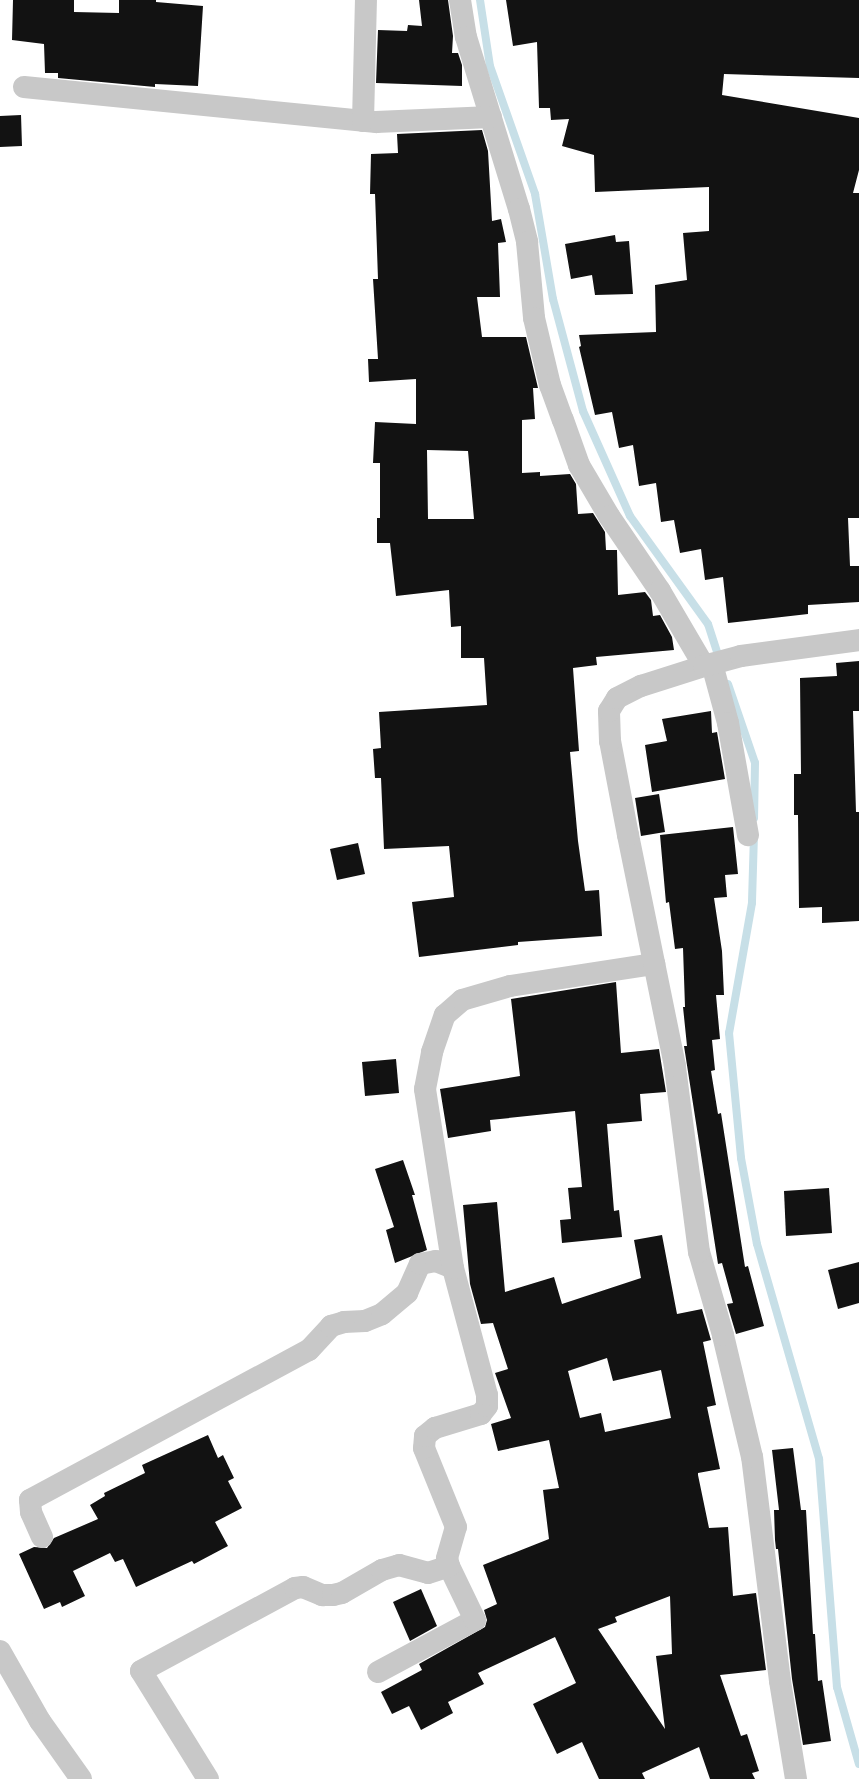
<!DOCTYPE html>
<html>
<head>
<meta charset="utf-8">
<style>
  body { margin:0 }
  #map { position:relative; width:859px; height:1779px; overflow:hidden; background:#fff; font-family:Rubik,sans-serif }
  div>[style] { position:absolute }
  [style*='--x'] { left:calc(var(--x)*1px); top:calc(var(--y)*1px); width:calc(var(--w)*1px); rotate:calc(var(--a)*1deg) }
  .stream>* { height:8px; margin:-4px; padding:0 4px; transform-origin:4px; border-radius:4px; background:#c7dfe7 }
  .building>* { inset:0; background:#121212 }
  .minor>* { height:22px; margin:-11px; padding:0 11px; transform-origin:11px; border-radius:11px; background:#c8c8c8 }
  .tertiary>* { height:22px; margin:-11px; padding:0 11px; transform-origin:11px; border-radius:11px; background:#c8c8c8 }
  span { translate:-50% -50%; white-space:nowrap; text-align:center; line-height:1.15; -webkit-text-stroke:4px #fff; paint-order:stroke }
</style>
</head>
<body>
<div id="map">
  <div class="stream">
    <i style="--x:480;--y:0;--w:67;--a:81.4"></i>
    <i style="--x:490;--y:66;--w:136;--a:70.6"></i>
    <i style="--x:535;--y:194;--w:107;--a:80.3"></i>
    <i style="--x:553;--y:299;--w:116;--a:75"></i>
    <i style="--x:583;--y:411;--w:115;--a:65.9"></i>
    <i style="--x:630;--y:516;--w:133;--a:54.2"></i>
    <i style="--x:708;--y:624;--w:38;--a:72"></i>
    <i style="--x:728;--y:684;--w:83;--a:71.1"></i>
    <i style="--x:755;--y:763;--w:55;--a:91"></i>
    <i style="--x:754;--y:834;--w:69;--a:91.7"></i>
    <i style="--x:752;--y:903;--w:132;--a:100"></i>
    <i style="--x:729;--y:1033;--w:126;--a:84.5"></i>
    <i style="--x:741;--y:1158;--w:87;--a:79.5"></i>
    <i style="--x:757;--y:1244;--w:224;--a:73.9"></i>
    <i style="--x:819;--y:1459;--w:229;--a:85.5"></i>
    <i style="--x:837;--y:1687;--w:80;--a:74.1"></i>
  </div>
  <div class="building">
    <i style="clip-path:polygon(13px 0,74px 0,74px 12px,119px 13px,119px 0,156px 0,156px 2px,203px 6px,198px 86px,155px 84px,155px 87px,58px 78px,58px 73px,45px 73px,44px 44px,12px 40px)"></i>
    <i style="clip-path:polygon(419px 0,448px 0,453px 36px,452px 53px,458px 53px,462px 65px,462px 86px,376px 83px,378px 30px,407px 31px,408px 25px,422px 26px)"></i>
    <i style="clip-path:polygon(506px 0,859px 0,859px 78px,724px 74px,722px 95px,859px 118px,859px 170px,853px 193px,859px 193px,859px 518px,848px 518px,850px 566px,859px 566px,859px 602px,808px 605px,808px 614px,728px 623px,723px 577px,705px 580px,701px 549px,680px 553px,674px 520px,661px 522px,656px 483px,639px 486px,633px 445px,619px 448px,612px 412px,595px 415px,579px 347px,581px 346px,579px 335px,656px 332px,655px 285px,687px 280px,683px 233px,709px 231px,709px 187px,595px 192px,594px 155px,562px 146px,569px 119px,551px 120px,550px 108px,539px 108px,537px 42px,513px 46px)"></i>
    <i style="clip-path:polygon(21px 115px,22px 146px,0 147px,0 116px)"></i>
    <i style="clip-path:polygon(evenodd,482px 130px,488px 151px,492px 221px,501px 219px,506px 242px,498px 243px,500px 297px,477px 297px,482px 337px,526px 337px,538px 388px,533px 388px,535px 419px,522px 420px,522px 473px,540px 472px,540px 476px,570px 474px,576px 484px,578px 514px,593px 513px,605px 532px,606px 550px,617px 550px,618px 595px,645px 592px,651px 600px,653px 616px,660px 615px,672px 637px,674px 650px,596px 657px,597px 665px,573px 668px,579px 751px,570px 752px,578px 841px,585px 891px,599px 890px,602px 936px,518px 942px,518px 945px,419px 957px,412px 902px,454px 897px,449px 846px,384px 849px,381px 778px,375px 778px,373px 749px,381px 748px,379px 712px,487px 705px,484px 658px,461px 658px,461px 626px,451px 627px,449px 590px,396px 596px,390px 543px,377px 543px,377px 518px,380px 518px,380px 463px,373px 463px,375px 422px,416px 424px,416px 379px,369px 382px,368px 359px,378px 359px,373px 279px,378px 279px,375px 194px,370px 194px,371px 154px,398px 153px,397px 134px,482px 130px,427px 450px,468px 451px,474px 519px,428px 519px,427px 450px)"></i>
    <i style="clip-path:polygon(615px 235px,616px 242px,629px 241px,633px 294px,595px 295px,592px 275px,571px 279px,565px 244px)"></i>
    <i style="clip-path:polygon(859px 661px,859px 711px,853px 711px,856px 812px,859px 812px,859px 921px,822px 923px,822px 907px,799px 908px,798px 815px,794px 815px,794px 774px,801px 774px,800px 678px,837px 676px,836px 663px)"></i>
    <i style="clip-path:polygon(711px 711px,712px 733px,717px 732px,725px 779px,652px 792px,645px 745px,667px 741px,662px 719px)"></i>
    <i style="clip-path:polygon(659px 794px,665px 832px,641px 836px,635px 798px)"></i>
    <i style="clip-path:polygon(733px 827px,738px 874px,725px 875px,727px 897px,714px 898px,722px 951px,724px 995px,716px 995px,720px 1039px,712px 1040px,715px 1070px,711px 1071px,718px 1114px,721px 1113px,745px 1267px,748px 1266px,764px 1326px,736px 1334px,727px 1304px,733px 1303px,722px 1263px,718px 1264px,684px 1046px,687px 1046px,683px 1007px,685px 1007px,683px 948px,675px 949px,669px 902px,666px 903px,660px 835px)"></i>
    <i style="clip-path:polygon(358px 843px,365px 874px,337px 880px,330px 849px)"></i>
    <i style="clip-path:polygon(616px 982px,621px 1053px,659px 1049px,666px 1092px,640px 1094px,642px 1121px,607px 1124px,614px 1211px,619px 1210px,622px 1237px,562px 1243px,560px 1220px,571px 1219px,568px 1188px,582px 1187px,575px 1111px,490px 1120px,491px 1131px,448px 1138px,440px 1089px,520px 1076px,511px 999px)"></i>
    <i style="clip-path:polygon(396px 1059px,399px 1093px,365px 1096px,362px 1062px)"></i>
    <i style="clip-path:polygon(403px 1160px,415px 1195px,412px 1195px,427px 1250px,395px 1263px,386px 1230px,394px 1227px,375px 1169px)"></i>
    <i style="clip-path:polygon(829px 1188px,832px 1233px,786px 1236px,784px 1191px)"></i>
    <i style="clip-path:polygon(evenodd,497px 1202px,505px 1292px,554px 1277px,562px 1304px,641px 1278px,634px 1240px,662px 1235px,677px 1314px,702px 1309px,711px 1340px,703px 1342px,716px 1405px,707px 1407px,720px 1469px,698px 1473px,698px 1475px,709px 1528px,728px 1527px,733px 1596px,756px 1593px,766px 1670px,720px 1675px,741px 1736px,747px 1734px,759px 1771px,752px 1773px,755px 1779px,710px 1779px,699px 1747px,642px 1773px,645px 1779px,599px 1779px,582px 1742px,557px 1754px,533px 1704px,576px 1683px,555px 1637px,478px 1673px,484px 1684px,448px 1702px,453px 1713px,421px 1730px,409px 1706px,392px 1714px,381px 1692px,422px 1670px,419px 1664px,485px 1627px,487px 1620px,484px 1610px,497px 1604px,483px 1565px,549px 1539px,543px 1490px,559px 1488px,549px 1440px,498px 1451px,491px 1424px,511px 1418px,495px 1373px,508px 1369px,493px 1323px,481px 1324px,470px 1284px,463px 1205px,497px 1202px,607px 1358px,613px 1381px,661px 1370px,671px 1418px,605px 1432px,601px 1413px,580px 1418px,568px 1371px,607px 1358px,497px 1202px,670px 1596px,672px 1654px,656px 1656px,665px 1729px,598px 1629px,617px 1622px,615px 1617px,670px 1596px)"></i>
    <i style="clip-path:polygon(859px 1262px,859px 1303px,838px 1309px,828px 1270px)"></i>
    <i style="clip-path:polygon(208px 1435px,218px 1458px,223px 1455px,234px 1478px,228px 1481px,242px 1508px,215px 1522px,228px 1546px,194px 1564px,192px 1561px,136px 1587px,123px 1559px,115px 1562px,110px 1553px,73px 1571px,85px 1596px,62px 1607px,60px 1602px,44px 1609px,19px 1554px,34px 1547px,47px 1548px,54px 1538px,98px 1519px,90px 1505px,105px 1496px,104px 1493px,145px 1473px,142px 1465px)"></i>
    <i style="clip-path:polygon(793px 1448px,801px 1510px,806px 1510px,813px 1634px,815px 1634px,818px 1681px,822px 1680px,831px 1741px,803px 1745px,792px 1679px,778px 1549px,776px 1549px,775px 1540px,774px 1510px,779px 1510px,772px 1450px)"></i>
    <i style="clip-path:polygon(421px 1589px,437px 1626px,410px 1641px,393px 1602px)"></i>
  </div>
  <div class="minor">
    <i style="--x:460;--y:0;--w:37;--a:81"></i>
    <i style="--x:466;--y:37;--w:180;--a:72.9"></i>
    <i style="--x:519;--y:209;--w:34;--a:76"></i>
    <i style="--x:527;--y:242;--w:76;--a:84.7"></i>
    <i style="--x:534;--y:318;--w:69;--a:76.6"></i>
    <i style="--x:550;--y:385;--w:37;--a:70"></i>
    <i style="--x:563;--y:420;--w:48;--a:70.4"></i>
    <i style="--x:579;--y:465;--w:59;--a:59.5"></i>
    <i style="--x:609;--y:516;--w:91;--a:55.8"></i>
    <i style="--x:660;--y:591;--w:87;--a:59.6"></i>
    <i style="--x:24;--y:87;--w:354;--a:5.7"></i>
    <i style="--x:376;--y:122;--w:115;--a:-2.5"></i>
    <i style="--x:363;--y:121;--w:121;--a:-88.6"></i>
    <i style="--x:712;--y:664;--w:61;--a:74.8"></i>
    <i style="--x:728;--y:723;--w:114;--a:79.9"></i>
    <i style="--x:42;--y:1537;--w:27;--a:-114"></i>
    <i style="--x:31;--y:1512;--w:12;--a:-95"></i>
    <i style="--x:30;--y:1500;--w:317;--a:-28.3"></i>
    <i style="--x:309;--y:1350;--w:33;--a:-47"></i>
    <i style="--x:331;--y:1326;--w:14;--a:-17"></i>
    <i style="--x:344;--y:1322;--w:21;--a:-3"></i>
    <i style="--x:365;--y:1321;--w:18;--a:-22"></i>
    <i style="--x:382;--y:1314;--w:33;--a:-40"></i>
    <i style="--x:407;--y:1293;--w:32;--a:-66"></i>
    <i style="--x:420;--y:1264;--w:16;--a:-11"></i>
    <i style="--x:436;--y:1261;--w:18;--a:22"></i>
    <i style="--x:0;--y:1651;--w:81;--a:60.3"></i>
    <i style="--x:40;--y:1721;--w:71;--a:54.7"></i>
    <i style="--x:378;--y:1672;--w:110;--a:-28.2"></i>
    <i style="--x:475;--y:1620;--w:60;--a:-115.7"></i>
    <i style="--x:449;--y:1566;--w:8;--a:-104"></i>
    <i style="--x:447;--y:1558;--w:32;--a:-74"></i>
    <i style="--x:456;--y:1527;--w:85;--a:-112.1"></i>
    <i style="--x:424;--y:1448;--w:12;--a:-85"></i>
    <i style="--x:425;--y:1436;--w:13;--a:-39"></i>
    <i style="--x:435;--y:1428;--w:48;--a:-16.9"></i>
    <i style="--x:481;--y:1414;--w:10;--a:-53"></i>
    <i style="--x:487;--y:1406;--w:11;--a:-90"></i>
    <i style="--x:487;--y:1395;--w:131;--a:-105"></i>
    <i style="--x:453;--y:1268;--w:181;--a:-98.9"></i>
    <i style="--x:425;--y:1089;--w:38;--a:-79"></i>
    <i style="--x:432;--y:1052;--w:39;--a:-71"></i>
    <i style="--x:445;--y:1015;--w:23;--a:-41"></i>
    <i style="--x:462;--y:1000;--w:50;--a:-16.3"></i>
    <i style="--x:510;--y:986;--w:146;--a:-8.7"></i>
    <i style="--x:208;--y:1779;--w:127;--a:-121.8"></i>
    <i style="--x:141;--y:1671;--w:175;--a:-28.3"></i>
    <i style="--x:295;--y:1588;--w:8;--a:-7"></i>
    <i style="--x:303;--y:1587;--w:21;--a:23"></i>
    <i style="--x:322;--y:1595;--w:11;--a:0"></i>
    <i style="--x:333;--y:1595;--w:9;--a:-13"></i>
    <i style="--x:342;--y:1593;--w:46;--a:-29.9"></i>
    <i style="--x:382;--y:1570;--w:18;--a:-16"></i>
    <i style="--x:399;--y:1565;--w:30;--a:15"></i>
    <i style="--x:428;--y:1573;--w:22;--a:-18"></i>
  </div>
  <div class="tertiary">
    <i style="--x:796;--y:1779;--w:99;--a:-99.3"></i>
    <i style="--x:780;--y:1681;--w:226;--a:-97.1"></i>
    <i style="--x:752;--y:1457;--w:125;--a:-103.4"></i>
    <i style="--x:723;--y:1335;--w:86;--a:-106.1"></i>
    <i style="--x:699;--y:1252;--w:188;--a:-97.4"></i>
    <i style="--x:675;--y:1066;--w:236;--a:-101.5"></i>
    <i style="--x:628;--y:835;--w:96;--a:-100.8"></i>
    <i style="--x:610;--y:741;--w:30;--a:-92"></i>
    <i style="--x:609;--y:711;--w:15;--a:-58"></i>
    <i style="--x:617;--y:698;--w:27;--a:-27"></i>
    <i style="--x:641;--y:686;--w:66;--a:-17.6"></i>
    <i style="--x:704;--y:666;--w:38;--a:-15"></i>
    <i style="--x:741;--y:656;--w:119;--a:-7.7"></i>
  </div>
</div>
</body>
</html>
